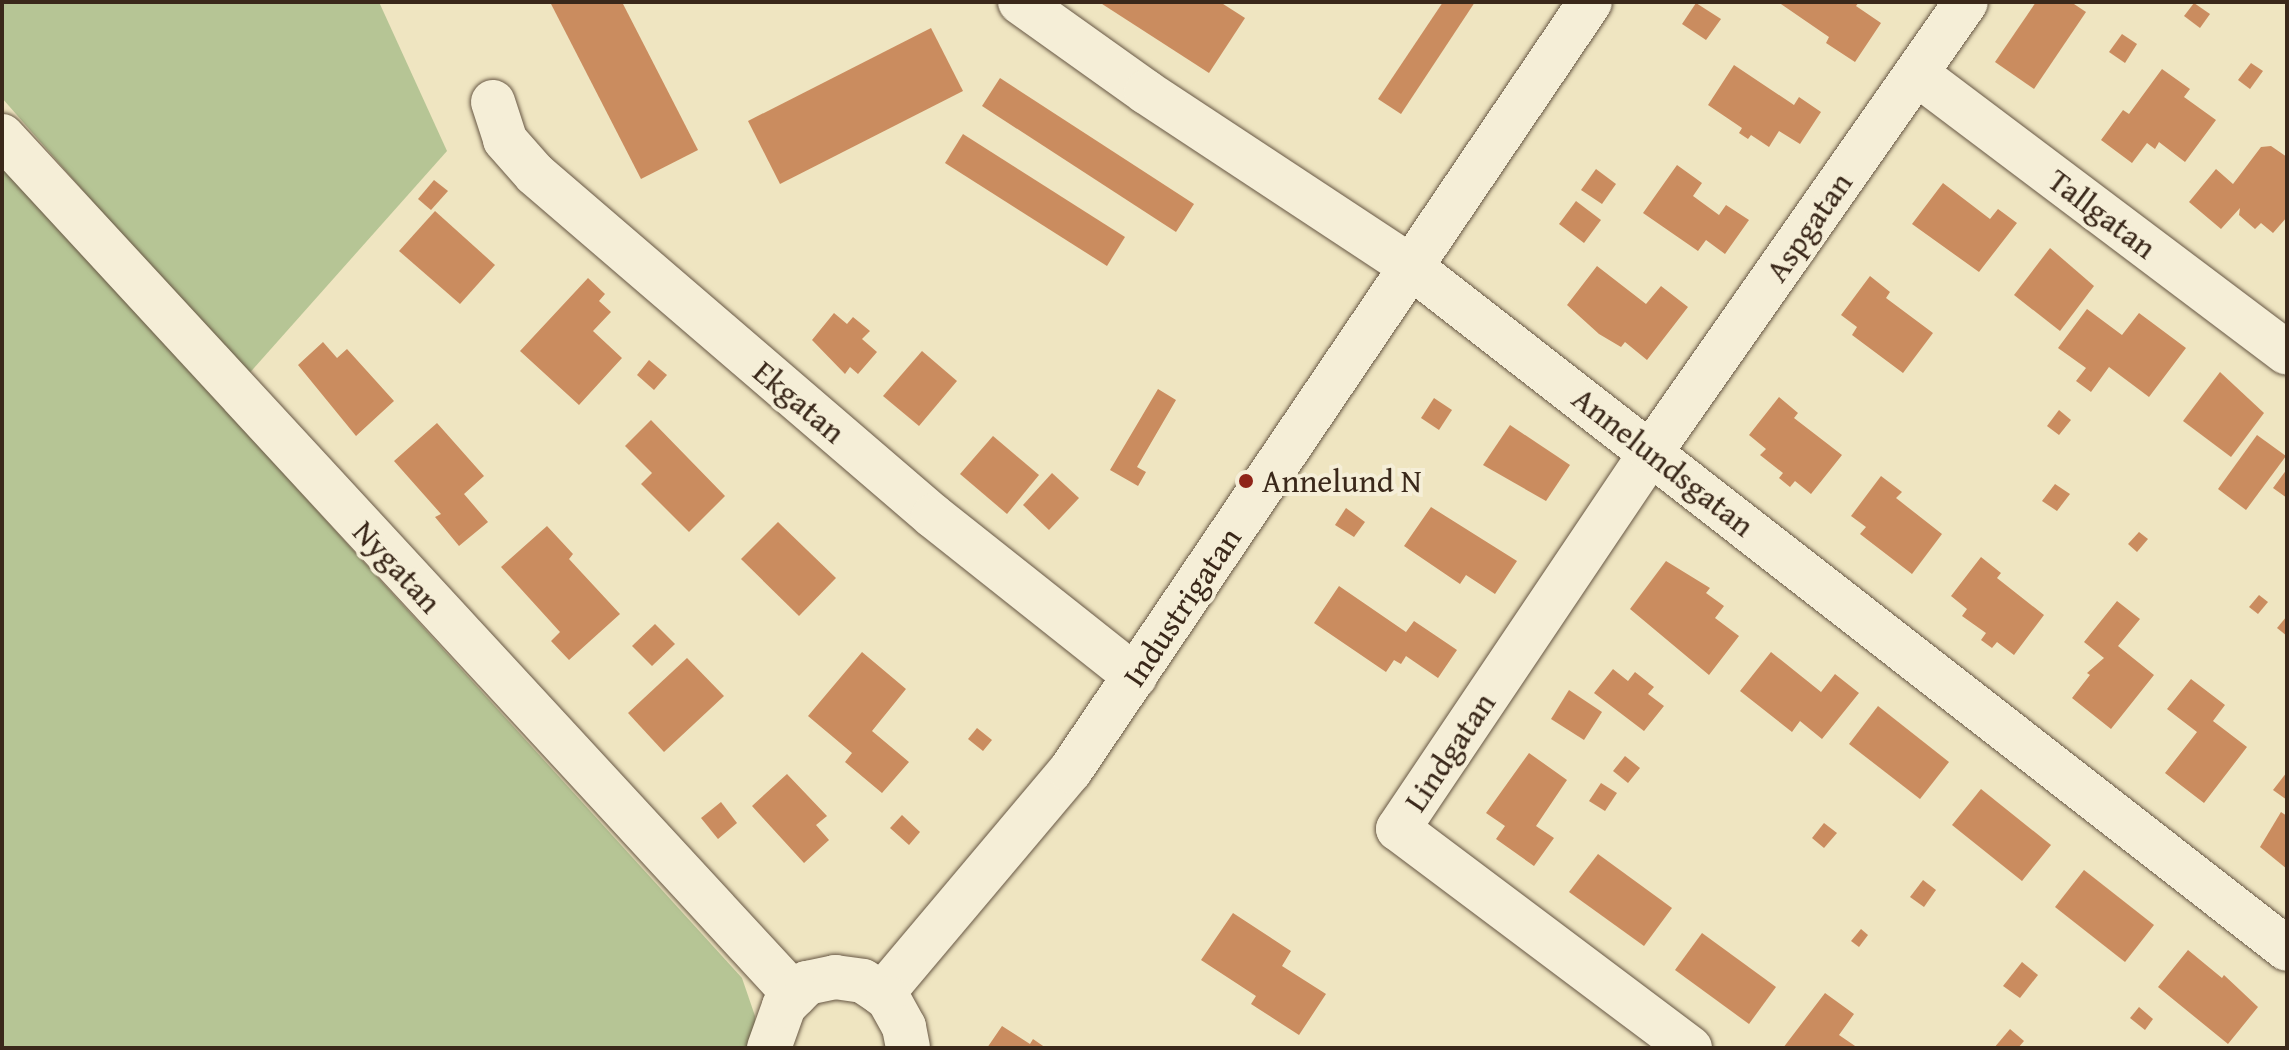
<!DOCTYPE html>
<html>
<head>
<meta charset="utf-8">
<style>
  body { margin:0 }
  #map { position:relative; width:2289px; height:1050px; overflow:hidden; background:#efe5c1; font-family:"Gentium Book Plus",serif }
  div>[style] { position:absolute }
  [style*='--x'] { left:calc(var(--x)*1px); top:calc(var(--y)*1px); width:calc(var(--w)*1px); rotate:calc(var(--a)*1deg) }
  .green>* { inset:0; background:#b6c595 }
  .building>* { inset:0; background:#ca8c5f }
  .roads { filter:drop-shadow(0 0 2px #675744) drop-shadow(0 0 2px #675744) }
  .minor>* { height:44px; margin:-22px; padding:0 22px; transform-origin:22px; border-radius:22px; background:#f5eed7 }
  .dots>* { width:22px; height:22px; translate:-50% -50%; box-sizing:border-box; border:4px solid #f5eed7; border-radius:50% }
  span { translate:-50% -50%; white-space:nowrap; text-align:center; line-height:1.15; -webkit-text-stroke:8px #f5eed7; paint-order:stroke }
  .street-label { font-size:32px; color:#3a281a }
  .poi-label { font-size:32px; color:#3a281a }
  .left { translate:0 -50%; text-align:left }
  .frame { position:absolute; inset:0; border:4px solid #3a281a; pointer-events:none }
</style>
</head>
<body>
<div id="map">
  <div class="green">
    <i style="clip-path:polygon(2px 2px,379px 2px,447px 151px,246px 377px,2px 98px)"></i>
    <i style="clip-path:polygon(2px 164px,742px 978px,755px 1016px,755px 1048px,2px 1048px)"></i>
  </div>
  <div class="building">
    <i style="clip-path:polygon(550px 2px,622px 2px,698px 150px,641px 179px)"></i>
    <i style="clip-path:polygon(1099px 2px,1220px 2px,1245px 18px,1209px 73px)"></i>
    <i style="clip-path:polygon(1443px 2px,1475px 2px,1401px 114px,1378px 99px)"></i>
    <i style="clip-path:polygon(1778px 2px,1859px 2px,1856px 6px,1881px 23px,1855px 62px,1826px 43px,1829px 37px)"></i>
    <i style="clip-path:polygon(2036px 2px,2071px 2px,2086px 12px,2034px 89px,1995px 62px)"></i>
    <i style="clip-path:polygon(1696px 3px,1721px 19px,1706px 40px,1682px 24px)"></i>
    <i style="clip-path:polygon(2194px 3px,2210px 14px,2200px 28px,2184px 16px)"></i>
    <i style="clip-path:polygon(931px 28px,963px 91px,780px 184px,748px 121px)"></i>
    <i style="clip-path:polygon(2122px 34px,2137px 44px,2125px 63px,2109px 52px)"></i>
    <i style="clip-path:polygon(2251px 63px,2263px 71px,2250px 89px,2238px 80px)"></i>
    <i style="clip-path:polygon(1734px 65px,1794px 105px,1799px 97px,1821px 112px,1800px 144px,1779px 131px,1769px 147px,1751px 135px,1748px 139px,1739px 133px,1742px 128px,1708px 105px)"></i>
    <i style="clip-path:polygon(2162px 69px,2190px 89px,2184px 97px,2216px 120px,2185px 162px,2159px 142px,2155px 149px,2147px 143px,2132px 163px,2101px 140px,2123px 110px,2129px 114px)"></i>
    <i style="clip-path:polygon(1000px 78px,1194px 204px,1176px 232px,982px 106px)"></i>
    <i style="clip-path:polygon(963px 134px,1125px 237px,1107px 266px,945px 163px)"></i>
    <i style="clip-path:polygon(2271px 146px,2287px 157px,2287px 217px,2273px 233px,2261px 223px,2255px 229px,2239px 215px,2240px 208px,2221px 229px,2189px 202px,2216px 169px,2233px 184px,2261px 147px)"></i>
    <i style="clip-path:polygon(1677px 165px,1702px 183px,1693px 196px,1719px 215px,1726px 205px,1749px 220px,1725px 254px,1706px 240px,1698px 251px,1643px 213px)"></i>
    <i style="clip-path:polygon(1596px 169px,1616px 184px,1602px 204px,1581px 190px)"></i>
    <i style="clip-path:polygon(434px 180px,448px 191px,431px 210px,418px 199px)"></i>
    <i style="clip-path:polygon(1943px 183px,1990px 219px,1998px 209px,2017px 223px,1979px 272px,1912px 224px)"></i>
    <i style="clip-path:polygon(1576px 201px,1601px 220px,1584px 243px,1559px 224px)"></i>
    <i style="clip-path:polygon(435px 211px,495px 265px,460px 304px,399px 251px)"></i>
    <i style="clip-path:polygon(2050px 248px,2094px 286px,2060px 331px,2014px 295px)"></i>
    <i style="clip-path:polygon(1597px 266px,1646px 304px,1661px 286px,1688px 307px,1647px 360px,1625px 342px,1621px 347px,1599px 334px,1567px 305px)"></i>
    <i style="clip-path:polygon(1870px 276px,1890px 292px,1886px 298px,1933px 333px,1903px 373px,1852px 335px,1857px 327px,1841px 315px)"></i>
    <i style="clip-path:polygon(588px 278px,605px 294px,599px 301px,611px 312px,593px 331px,622px 358px,579px 405px,520px 351px)"></i>
    <i style="clip-path:polygon(2087px 309px,2122px 335px,2139px 313px,2186px 348px,2149px 397px,2109px 367px,2091px 392px,2076px 381px,2086px 368px,2058px 348px)"></i>
    <i style="clip-path:polygon(834px 313px,847px 324px,853px 317px,870px 331px,862px 339px,877px 352px,858px 374px,850px 367px,845px 374px,812px 340px)"></i>
    <i style="clip-path:polygon(323px 342px,337px 358px,347px 349px,394px 401px,356px 436px,298px 365px)"></i>
    <i style="clip-path:polygon(922px 351px,957px 381px,919px 426px,883px 396px)"></i>
    <i style="clip-path:polygon(649px 360px,667px 375px,654px 390px,637px 375px)"></i>
    <i style="clip-path:polygon(2220px 372px,2264px 413px,2231px 457px,2183px 421px)"></i>
    <i style="clip-path:polygon(1158px 389px,1176px 400px,1137px 467px,1146px 472px,1138px 486px,1110px 470px)"></i>
    <i style="clip-path:polygon(1779px 397px,1798px 413px,1794px 418px,1842px 455px,1811px 494px,1795px 481px,1790px 487px,1779px 478px,1783px 473px,1760px 455px,1766px 449px,1749px 435px)"></i>
    <i style="clip-path:polygon(1434px 398px,1452px 410px,1439px 430px,1421px 418px)"></i>
    <i style="clip-path:polygon(2059px 410px,2071px 420px,2059px 435px,2047px 426px)"></i>
    <i style="clip-path:polygon(651px 420px,725px 496px,689px 532px,641px 484px,652px 473px,625px 446px)"></i>
    <i style="clip-path:polygon(437px 423px,484px 476px,464px 494px,488px 522px,459px 546px,435px 517px,441px 514px,394px 461px)"></i>
    <i style="clip-path:polygon(1510px 425px,1570px 465px,1546px 501px,1483px 465px)"></i>
    <i style="clip-path:polygon(2257px 435px,2286px 456px,2246px 510px,2218px 489px)"></i>
    <i style="clip-path:polygon(993px 436px,1039px 475px,1007px 514px,960px 474px)"></i>
    <i style="clip-path:polygon(2287px 469px,2287px 498px,2273px 488px)"></i>
    <i style="clip-path:polygon(1052px 473px,1079px 498px,1049px 530px,1023px 505px)"></i>
    <i style="clip-path:polygon(1881px 476px,1902px 492px,1896px 498px,1942px 534px,1912px 574px,1860px 534px,1866px 527px,1851px 516px)"></i>
    <i style="clip-path:polygon(2055px 484px,2070px 494px,2057px 511px,2042px 501px)"></i>
    <i style="clip-path:polygon(1431px 507px,1517px 561px,1495px 594px,1466px 575px,1460px 584px,1404px 546px)"></i>
    <i style="clip-path:polygon(1346px 508px,1365px 522px,1354px 537px,1335px 525px)"></i>
    <i style="clip-path:polygon(778px 522px,836px 578px,799px 616px,741px 559px)"></i>
    <i style="clip-path:polygon(547px 526px,573px 554px,569px 559px,620px 614px,569px 660px,551px 641px,560px 632px,501px 567px)"></i>
    <i style="clip-path:polygon(2139px 532px,2148px 539px,2137px 552px,2128px 544px)"></i>
    <i style="clip-path:polygon(1981px 557px,2001px 573px,1997px 578px,2044px 615px,2014px 655px,1997px 642px,1992px 648px,1981px 640px,1986px 633px,1962px 616px,1967px 609px,1951px 596px)"></i>
    <i style="clip-path:polygon(1666px 561px,1710px 588px,1706px 593px,1724px 606px,1715px 618px,1739px 636px,1709px 675px,1630px 609px)"></i>
    <i style="clip-path:polygon(1339px 586px,1406px 632px,1414px 621px,1457px 650px,1438px 678px,1406px 656px,1401px 664px,1394px 660px,1386px 672px,1314px 623px)"></i>
    <i style="clip-path:polygon(2259px 595px,2268px 602px,2258px 614px,2249px 607px)"></i>
    <i style="clip-path:polygon(2117px 601px,2140px 619px,2118px 646px,2154px 675px,2111px 729px,2072px 698px,2090px 675px,2087px 673px,2104px 658px,2084px 642px)"></i>
    <i style="clip-path:polygon(2287px 616px,2287px 636px,2277px 628px)"></i>
    <i style="clip-path:polygon(655px 624px,675px 644px,652px 666px,632px 646px)"></i>
    <i style="clip-path:polygon(862px 652px,906px 689px,872px 731px,909px 762px,882px 793px,845px 762px,852px 753px,808px 716px)"></i>
    <i style="clip-path:polygon(1771px 652px,1821px 692px,1835px 674px,1859px 693px,1822px 739px,1800px 721px,1792px 732px,1740px 691px)"></i>
    <i style="clip-path:polygon(687px 658px,724px 696px,664px 752px,628px 713px)"></i>
    <i style="clip-path:polygon(1613px 669px,1628px 681px,1635px 672px,1654px 687px,1648px 694px,1664px 706px,1644px 731px,1594px 693px)"></i>
    <i style="clip-path:polygon(2191px 679px,2225px 705px,2213px 721px,2247px 747px,2204px 803px,2165px 773px,2197px 732px,2167px 709px)"></i>
    <i style="clip-path:polygon(1569px 690px,1602px 712px,1584px 740px,1551px 719px)"></i>
    <i style="clip-path:polygon(1878px 706px,1949px 762px,1920px 799px,1849px 744px)"></i>
    <i style="clip-path:polygon(977px 728px,992px 740px,983px 751px,968px 739px)"></i>
    <i style="clip-path:polygon(1529px 753px,1567px 780px,1536px 826px,1554px 838px,1534px 866px,1496px 839px,1505px 826px,1486px 813px)"></i>
    <i style="clip-path:polygon(1625px 756px,1640px 768px,1628px 783px,1613px 771px)"></i>
    <i style="clip-path:polygon(2287px 772px,2287px 800px,2273px 790px)"></i>
    <i style="clip-path:polygon(787px 774px,827px 816px,816px 825px,829px 840px,804px 863px,752px 806px)"></i>
    <i style="clip-path:polygon(1601px 783px,1617px 793px,1605px 811px,1589px 801px)"></i>
    <i style="clip-path:polygon(1981px 789px,2051px 845px,2022px 881px,1952px 825px)"></i>
    <i style="clip-path:polygon(721px 802px,737px 823px,718px 839px,701px 818px)"></i>
    <i style="clip-path:polygon(2281px 812px,2287px 816px,2287px 869px,2260px 847px)"></i>
    <i style="clip-path:polygon(902px 815px,920px 832px,909px 845px,890px 828px)"></i>
    <i style="clip-path:polygon(1824px 823px,1837px 833px,1824px 848px,1812px 838px)"></i>
    <i style="clip-path:polygon(1598px 854px,1672px 908px,1644px 946px,1569px 892px)"></i>
    <i style="clip-path:polygon(2084px 870px,2154px 925px,2125px 962px,2055px 907px)"></i>
    <i style="clip-path:polygon(1923px 880px,1936px 890px,1924px 907px,1910px 897px)"></i>
    <i style="clip-path:polygon(1233px 913px,1291px 951px,1282px 966px,1326px 994px,1299px 1035px,1251px 1004px,1256px 996px,1201px 960px)"></i>
    <i style="clip-path:polygon(1861px 929px,1868px 935px,1859px 947px,1851px 941px)"></i>
    <i style="clip-path:polygon(1702px 933px,1776px 987px,1749px 1024px,1675px 970px)"></i>
    <i style="clip-path:polygon(2188px 950px,2222px 978px,2224px 975px,2258px 1007px,2228px 1044px,2158px 987px)"></i>
    <i style="clip-path:polygon(2022px 962px,2038px 975px,2020px 998px,2003px 986px)"></i>
    <i style="clip-path:polygon(1825px 993px,1854px 1014px,1839px 1035px,1858px 1048px,1783px 1048px)"></i>
    <i style="clip-path:polygon(2139px 1007px,2153px 1019px,2145px 1030px,2130px 1018px)"></i>
    <i style="clip-path:polygon(1002px 1026px,1030px 1044px,1033px 1039px,1046px 1048px,987px 1048px)"></i>
    <i style="clip-path:polygon(2010px 1029px,2024px 1041px,2018px 1048px,1994px 1048px)"></i>
  </div>
  <div class="roads">
    <div class="minor">
      <i style="--x:1020;--y:2;--w:155;--a:35.5"></i>
      <i style="--x:1146;--y:92;--w:318;--a:33.4"></i>
      <i style="--x:1411;--y:267;--w:1110;--a:37.9"></i>
      <i style="--x:1917;--y:74;--w:463;--a:37"></i>
      <i style="--x:493;--y:102;--w:40;--a:72"></i>
      <i style="--x:505;--y:140;--w:45;--a:48.6"></i>
      <i style="--x:535;--y:174;--w:525;--a:40.67"></i>
      <i style="--x:933;--y:516;--w:258;--a:38.4"></i>
      <i style="--x:2;--y:136;--w:1169;--a:47.29"></i>
      <i style="--x:882;--y:994;--w:292;--a:-49.9"></i>
      <i style="--x:1070;--y:771;--w:928;--a:-55.93"></i>
      <i style="--x:769;--y:1048;--w:45;--a:-70.3"></i>
      <i style="--x:784;--y:1006;--w:33;--a:-45"></i>
      <i style="--x:807;--y:983;--w:29;--a:-12"></i>
      <i style="--x:835;--y:977;--w:28;--a:8"></i>
      <i style="--x:863;--y:981;--w:30;--a:34"></i>
      <i style="--x:888;--y:998;--w:33;--a:61"></i>
      <i style="--x:904;--y:1027;--w:21;--a:79"></i>
      <i style="--x:1690;--y:1048;--w:365;--a:-143.1"></i>
      <i style="--x:1398;--y:829;--w:454;--a:-56.1"></i>
      <i style="--x:1651;--y:452;--w:549;--a:-55.01"></i>
    </div>
  </div>
  <div class="dots">
    <i style="left:1246px;top:481px;background:#8f2418"></i>
  </div>
  <div class="street-label">
    <span style="left:2102px;top:214px;rotate:37deg">Tallgatan</span>
    <span style="left:1809px;top:227px;rotate:-55deg">Aspgatan</span>
    <span style="left:799px;top:402px;rotate:40deg">Ekgatan</span>
    <span style="left:1663px;top:462px;rotate:38deg">Annelundsgatan</span>
    <span style="left:397px;top:567px;rotate:47deg">Nygatan</span>
    <span style="left:1182px;top:607px;rotate:-56deg">Industrigatan</span>
    <span style="left:1450px;top:752px;rotate:-56deg">Lindgatan</span>
  </div>
  <div class="poi-label">
    <span class="left" style="left:1262px;top:481px">Annelund N</span>
  </div>
  <div class="frame"></div>
</div>
</body>
</html>
